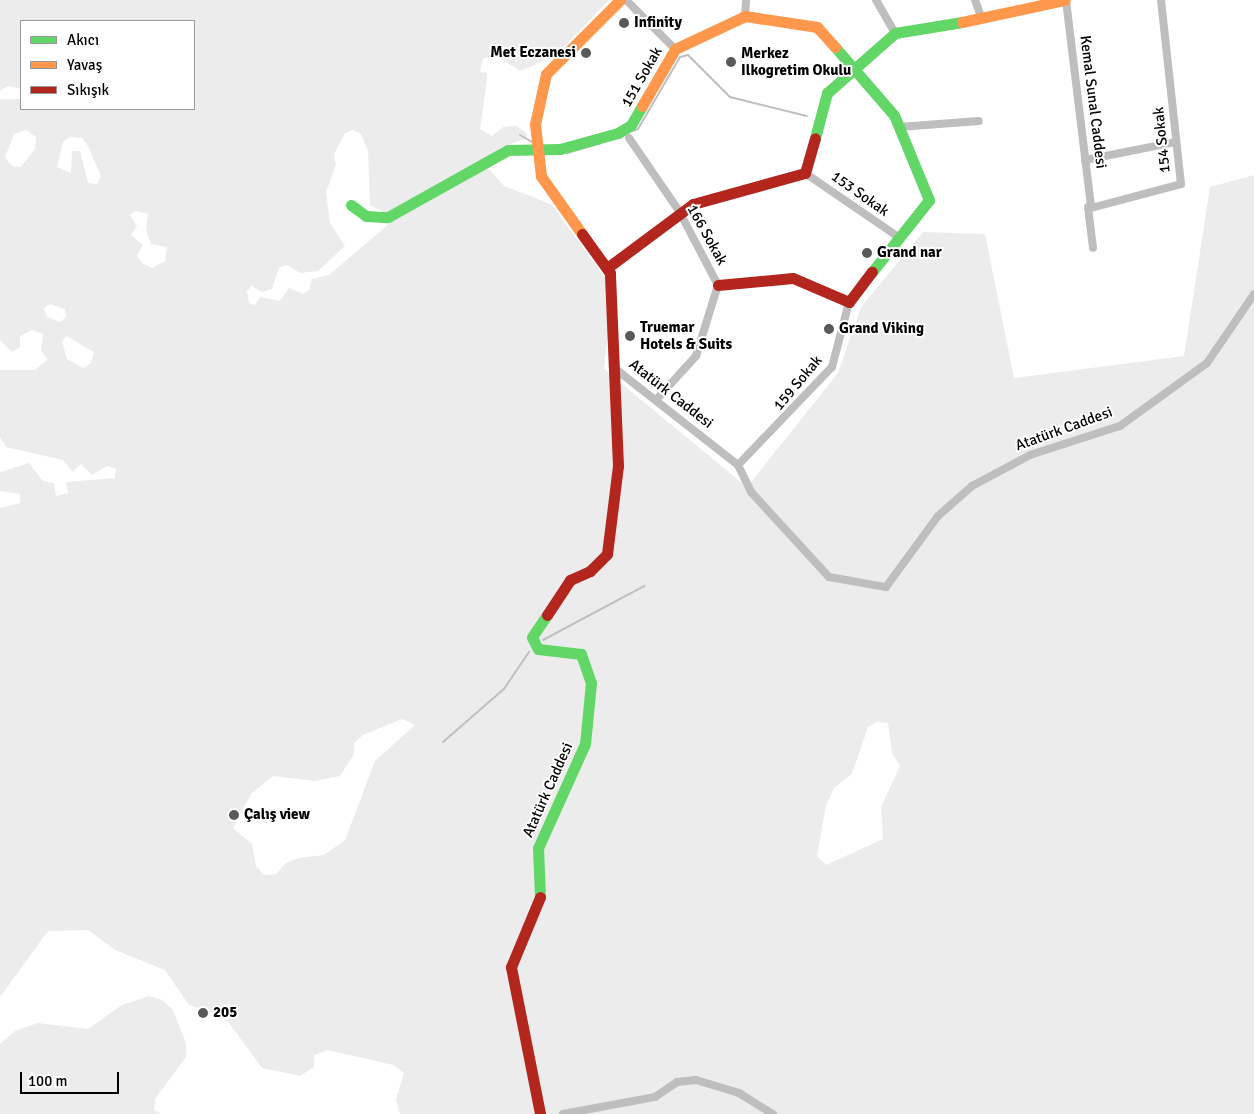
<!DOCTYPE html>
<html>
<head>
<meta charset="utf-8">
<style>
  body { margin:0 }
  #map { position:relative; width:1254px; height:1114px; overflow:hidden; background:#fff; font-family:Signika,sans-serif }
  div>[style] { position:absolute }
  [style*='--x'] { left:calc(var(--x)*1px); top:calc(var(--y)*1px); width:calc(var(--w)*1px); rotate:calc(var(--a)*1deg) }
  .green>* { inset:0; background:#ececec }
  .stream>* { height:2px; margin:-1px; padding:0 1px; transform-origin:1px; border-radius:1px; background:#bfbfbf }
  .street>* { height:8px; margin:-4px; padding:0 4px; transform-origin:4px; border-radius:4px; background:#bebebe }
  .fast>* { height:11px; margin:-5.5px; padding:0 5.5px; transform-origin:5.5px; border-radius:5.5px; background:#63d668 }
  .slow>* { height:11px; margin:-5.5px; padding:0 5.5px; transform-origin:5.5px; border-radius:5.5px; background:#ff974d }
  .jam>* { height:11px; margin:-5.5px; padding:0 5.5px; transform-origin:5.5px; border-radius:5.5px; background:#b3261e }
  .dots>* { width:14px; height:14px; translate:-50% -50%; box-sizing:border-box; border:2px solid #fff; border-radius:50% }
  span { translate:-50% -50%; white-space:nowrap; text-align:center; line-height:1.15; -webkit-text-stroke:4px #fff; paint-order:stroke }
  .poi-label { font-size:15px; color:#000; font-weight:700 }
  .left { translate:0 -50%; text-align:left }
  .right { translate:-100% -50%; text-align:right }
  .street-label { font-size:15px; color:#000 }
  .legend { position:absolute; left:20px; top:20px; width:175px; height:90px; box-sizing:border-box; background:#fff; border:1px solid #999; margin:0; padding:6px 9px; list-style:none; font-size:15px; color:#000 }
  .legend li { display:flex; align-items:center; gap:10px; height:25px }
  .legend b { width:25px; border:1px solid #999 }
  .scale { position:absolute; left:20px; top:1072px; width:99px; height:22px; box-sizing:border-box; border:2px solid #000; border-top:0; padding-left:6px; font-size:15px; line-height:18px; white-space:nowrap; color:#000; -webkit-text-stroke:4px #fff; paint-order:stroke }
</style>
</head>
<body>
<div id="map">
  <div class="green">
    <i style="clip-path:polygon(evenodd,0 0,609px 0,559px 52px,533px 66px,520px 71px,495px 55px,483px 59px,480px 72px,487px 73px,487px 79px,480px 129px,492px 136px,503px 127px,516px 126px,527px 133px,527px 138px,502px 147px,486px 158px,487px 167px,504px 186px,551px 204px,607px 280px,611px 311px,604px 369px,743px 484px,751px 482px,838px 373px,861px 307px,923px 232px,985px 234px,1014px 378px,1184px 356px,1210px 187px,1254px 175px,1254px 1114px,400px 1114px,396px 1099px,404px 1073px,393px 1065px,328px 1050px,314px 1055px,314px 1067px,300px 1076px,262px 1068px,229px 1023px,218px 1014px,189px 1005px,165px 970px,115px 950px,88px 930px,48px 931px,0 997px,0 508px,20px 503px,20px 494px,0 491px,0 472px,29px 463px,43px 481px,54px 483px,56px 496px,68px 493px,66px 482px,115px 478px,116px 469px,107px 466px,92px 475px,81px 464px,73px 472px,63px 460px,6px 447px,0 437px,0 370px,35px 370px,48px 359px,41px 351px,43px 334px,33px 330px,20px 336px,20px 347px,12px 352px,0 340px,0 99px,21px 99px,21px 109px,194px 109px,194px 21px,21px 21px,21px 89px,8px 86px,0 91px,0 0,26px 130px,36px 137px,35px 149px,21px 167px,12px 166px,5px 157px,14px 134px,26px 130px,0 0,353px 130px,361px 134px,368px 151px,370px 205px,396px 218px,329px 275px,312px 279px,309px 290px,303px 294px,289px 288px,280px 301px,260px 297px,255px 305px,249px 303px,247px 291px,252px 286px,262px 292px,272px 289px,279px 268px,287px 265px,300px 273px,318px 271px,345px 246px,330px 223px,326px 192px,336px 165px,334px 154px,345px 133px,353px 130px,0 0,70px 137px,82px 138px,88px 146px,101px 176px,97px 184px,88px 183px,80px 151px,72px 151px,71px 173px,57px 167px,63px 142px,70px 137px,0 0,135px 211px,148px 214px,146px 230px,151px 244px,167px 247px,165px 261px,152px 268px,142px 263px,137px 256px,143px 245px,131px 235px,137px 226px,130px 215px,135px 211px,0 0,50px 304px,65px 309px,66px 317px,60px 322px,47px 317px,44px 308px,50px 304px,0 0,66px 336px,94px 352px,91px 363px,83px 368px,67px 359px,62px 342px,66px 336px,0 0,402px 719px,415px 725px,375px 761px,345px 840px,324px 855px,299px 858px,286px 863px,276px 874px,264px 875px,256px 866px,252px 844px,233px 828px,251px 794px,273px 776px,315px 781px,340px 776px,354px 754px,354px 743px,363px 735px,402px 719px,0 0,877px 722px,888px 723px,892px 753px,900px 766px,881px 807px,883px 839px,826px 865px,817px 856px,826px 806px,834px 788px,852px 774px,868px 727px,877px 722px)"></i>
    <i style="clip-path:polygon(149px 996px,162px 1000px,173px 1010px,186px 1043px,186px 1057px,155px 1099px,154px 1110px,161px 1114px,0 1114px,0 1044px,15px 1031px,38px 1023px,88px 1029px,122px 1005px)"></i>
  </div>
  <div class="stream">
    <i style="--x:629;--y:132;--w:9;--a:-18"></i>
    <i style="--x:638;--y:129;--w:83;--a:-59.7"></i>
    <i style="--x:680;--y:57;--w:8;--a:-14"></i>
    <i style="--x:688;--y:55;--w:59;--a:45"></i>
    <i style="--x:730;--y:97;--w:79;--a:13.9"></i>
    <i style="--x:520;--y:135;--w:14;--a:30"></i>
    <i style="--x:567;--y:153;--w:35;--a:-16"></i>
    <i style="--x:543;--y:640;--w:115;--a:-28.1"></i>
    <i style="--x:443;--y:742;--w:81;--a:-41"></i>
    <i style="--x:504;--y:689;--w:45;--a:-56"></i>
  </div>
  <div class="street">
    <i style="--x:626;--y:0;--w:69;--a:45"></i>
    <i style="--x:876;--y:0;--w:38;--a:60"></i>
    <i style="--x:975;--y:0;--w:20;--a:70"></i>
    <i style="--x:1066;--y:0;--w:209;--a:83.1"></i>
    <i style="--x:1091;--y:208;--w:93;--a:-14.9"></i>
    <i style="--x:1181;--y:184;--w:185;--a:-96.2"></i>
    <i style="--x:745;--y:16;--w:16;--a:-86"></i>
    <i style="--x:899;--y:127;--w:80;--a:-4.3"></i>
    <i style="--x:629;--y:138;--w:88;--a:55.6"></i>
    <i style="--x:679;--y:211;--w:84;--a:62.2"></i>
    <i style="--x:718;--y:285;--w:74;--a:107.2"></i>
    <i style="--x:696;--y:356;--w:59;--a:132.3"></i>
    <i style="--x:1085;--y:160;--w:93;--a:-11.2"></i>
    <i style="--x:805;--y:173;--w:115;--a:34.4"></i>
    <i style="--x:1088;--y:207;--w:41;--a:83"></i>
    <i style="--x:613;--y:367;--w:159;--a:38.1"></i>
    <i style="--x:738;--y:465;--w:30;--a:64"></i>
    <i style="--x:751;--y:492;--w:115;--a:47.5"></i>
    <i style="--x:829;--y:577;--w:58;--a:10"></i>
    <i style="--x:886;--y:587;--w:88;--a:-53.8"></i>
    <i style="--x:938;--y:516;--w:45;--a:-41.4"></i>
    <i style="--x:972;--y:486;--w:66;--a:-28.1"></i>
    <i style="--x:1030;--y:455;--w:95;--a:-17.9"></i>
    <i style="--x:1120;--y:426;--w:107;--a:-35.9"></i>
    <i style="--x:1207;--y:363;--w:83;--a:-55.7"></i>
    <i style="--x:738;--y:465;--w:136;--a:-46.2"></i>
    <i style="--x:832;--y:367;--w:67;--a:-75.3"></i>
    <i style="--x:563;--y:1114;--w:94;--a:-10.5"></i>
    <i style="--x:655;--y:1097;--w:27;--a:-34"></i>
    <i style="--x:677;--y:1082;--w:19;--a:-6"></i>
    <i style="--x:696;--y:1080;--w:45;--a:16.8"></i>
    <i style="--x:739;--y:1093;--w:40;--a:32"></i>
  </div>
  <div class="fast">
    <i style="--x:835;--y:47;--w:90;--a:49.1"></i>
    <i style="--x:894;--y:115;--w:92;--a:67.6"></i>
    <i style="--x:929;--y:200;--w:92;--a:128.4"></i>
    <i style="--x:815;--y:138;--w:47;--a:-75.1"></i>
    <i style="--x:827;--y:93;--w:91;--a:-41.4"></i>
    <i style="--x:895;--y:33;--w:68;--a:-9.3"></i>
    <i style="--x:351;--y:205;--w:19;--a:36"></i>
    <i style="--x:366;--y:216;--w:22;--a:3"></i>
    <i style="--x:388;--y:217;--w:137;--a:-29.2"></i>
    <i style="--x:508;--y:150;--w:52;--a:-1.1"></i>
    <i style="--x:560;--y:149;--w:60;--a:-15.4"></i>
    <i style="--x:618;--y:133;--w:15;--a:-32"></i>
    <i style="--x:631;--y:125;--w:22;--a:-60"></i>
    <i style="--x:540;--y:897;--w:49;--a:-92.3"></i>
    <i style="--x:538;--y:848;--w:114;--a:-65.7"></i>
    <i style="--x:585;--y:744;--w:61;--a:-84.4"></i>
    <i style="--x:591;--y:683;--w:31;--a:-109"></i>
    <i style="--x:581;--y:654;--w:43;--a:-173.4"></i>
    <i style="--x:538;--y:649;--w:13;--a:-117"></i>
    <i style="--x:532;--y:637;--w:27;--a:-56"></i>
  </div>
  <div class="slow">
    <i style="--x:962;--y:22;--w:105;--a:-12.1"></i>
    <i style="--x:642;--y:106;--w:66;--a:-59.9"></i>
    <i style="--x:675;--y:49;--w:77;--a:-25.2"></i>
    <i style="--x:745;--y:16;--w:73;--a:8.7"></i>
    <i style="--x:817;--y:27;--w:27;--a:48"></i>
    <i style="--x:582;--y:234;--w:71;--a:-125.3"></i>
    <i style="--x:541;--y:176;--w:52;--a:-96.6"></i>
    <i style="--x:535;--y:124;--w:51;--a:-77.6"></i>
    <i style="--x:546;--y:74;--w:105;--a:-45"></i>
  </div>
  <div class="jam">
    <i style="--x:607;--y:268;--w:107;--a:-36.7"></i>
    <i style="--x:693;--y:204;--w:116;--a:-15.5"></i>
    <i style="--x:805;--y:173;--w:36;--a:-74"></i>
    <i style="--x:718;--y:285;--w:75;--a:-5.3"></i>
    <i style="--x:793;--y:278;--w:61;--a:23.2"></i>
    <i style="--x:849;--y:302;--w:38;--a:-53"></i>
    <i style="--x:547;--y:615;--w:42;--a:-56.7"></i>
    <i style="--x:570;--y:580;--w:22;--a:-24"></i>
    <i style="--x:590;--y:571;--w:24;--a:-45"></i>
    <i style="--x:607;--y:554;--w:89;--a:-82.9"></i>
    <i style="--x:618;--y:466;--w:193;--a:-92.4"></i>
    <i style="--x:610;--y:273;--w:48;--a:-125.7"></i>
    <i style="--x:540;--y:897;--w:76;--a:112.5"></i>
    <i style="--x:511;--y:967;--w:150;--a:78.8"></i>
  </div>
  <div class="dots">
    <i style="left:624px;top:23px;background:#595959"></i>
    <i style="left:586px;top:53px;background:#595959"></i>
    <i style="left:731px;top:62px;background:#595959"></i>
    <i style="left:867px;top:253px;background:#595959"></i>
    <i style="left:829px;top:329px;background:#595959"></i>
    <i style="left:630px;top:336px;background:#595959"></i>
    <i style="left:234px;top:815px;background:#595959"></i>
    <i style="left:203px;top:1013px;background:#595959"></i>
  </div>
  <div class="poi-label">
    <span class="left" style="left:634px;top:23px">Infinity</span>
    <span class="right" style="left:576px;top:53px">Met Eczanesi</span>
    <span class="left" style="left:741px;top:62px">Merkez<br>Ilkogretim Okulu</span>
    <span class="left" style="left:877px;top:253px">Grand nar</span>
    <span class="left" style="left:640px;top:336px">Truemar<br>Hotels &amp; Suits</span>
    <span class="left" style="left:839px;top:329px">Grand Viking</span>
    <span class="left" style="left:244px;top:815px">Çalış view</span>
    <span class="left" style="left:213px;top:1013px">205</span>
  </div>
  <div class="street-label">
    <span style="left:642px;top:77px;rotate:-60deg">151 Sokak</span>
    <span style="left:1093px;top:102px;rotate:83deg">Kemal Sunal Caddesi</span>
    <span style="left:1162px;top:140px;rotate:-96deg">154 Sokak</span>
    <span style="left:860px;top:194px;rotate:35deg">153 Sokak</span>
    <span style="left:707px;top:235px;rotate:61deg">166 Sokak</span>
    <span style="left:798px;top:383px;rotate:-50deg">159 Sokak</span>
    <span style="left:671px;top:394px;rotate:38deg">Atatürk Caddesi</span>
    <span style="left:1064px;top:429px;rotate:-20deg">Atatürk Caddesi</span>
    <span style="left:548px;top:790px;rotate:-66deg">Atatürk Caddesi</span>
  </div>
  <ul class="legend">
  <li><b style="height:6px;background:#63d668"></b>Akıcı</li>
  <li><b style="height:6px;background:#ff974d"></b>Yavaş</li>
  <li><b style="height:6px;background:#b3261e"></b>Sıkışık</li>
  </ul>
  <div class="scale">100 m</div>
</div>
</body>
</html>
